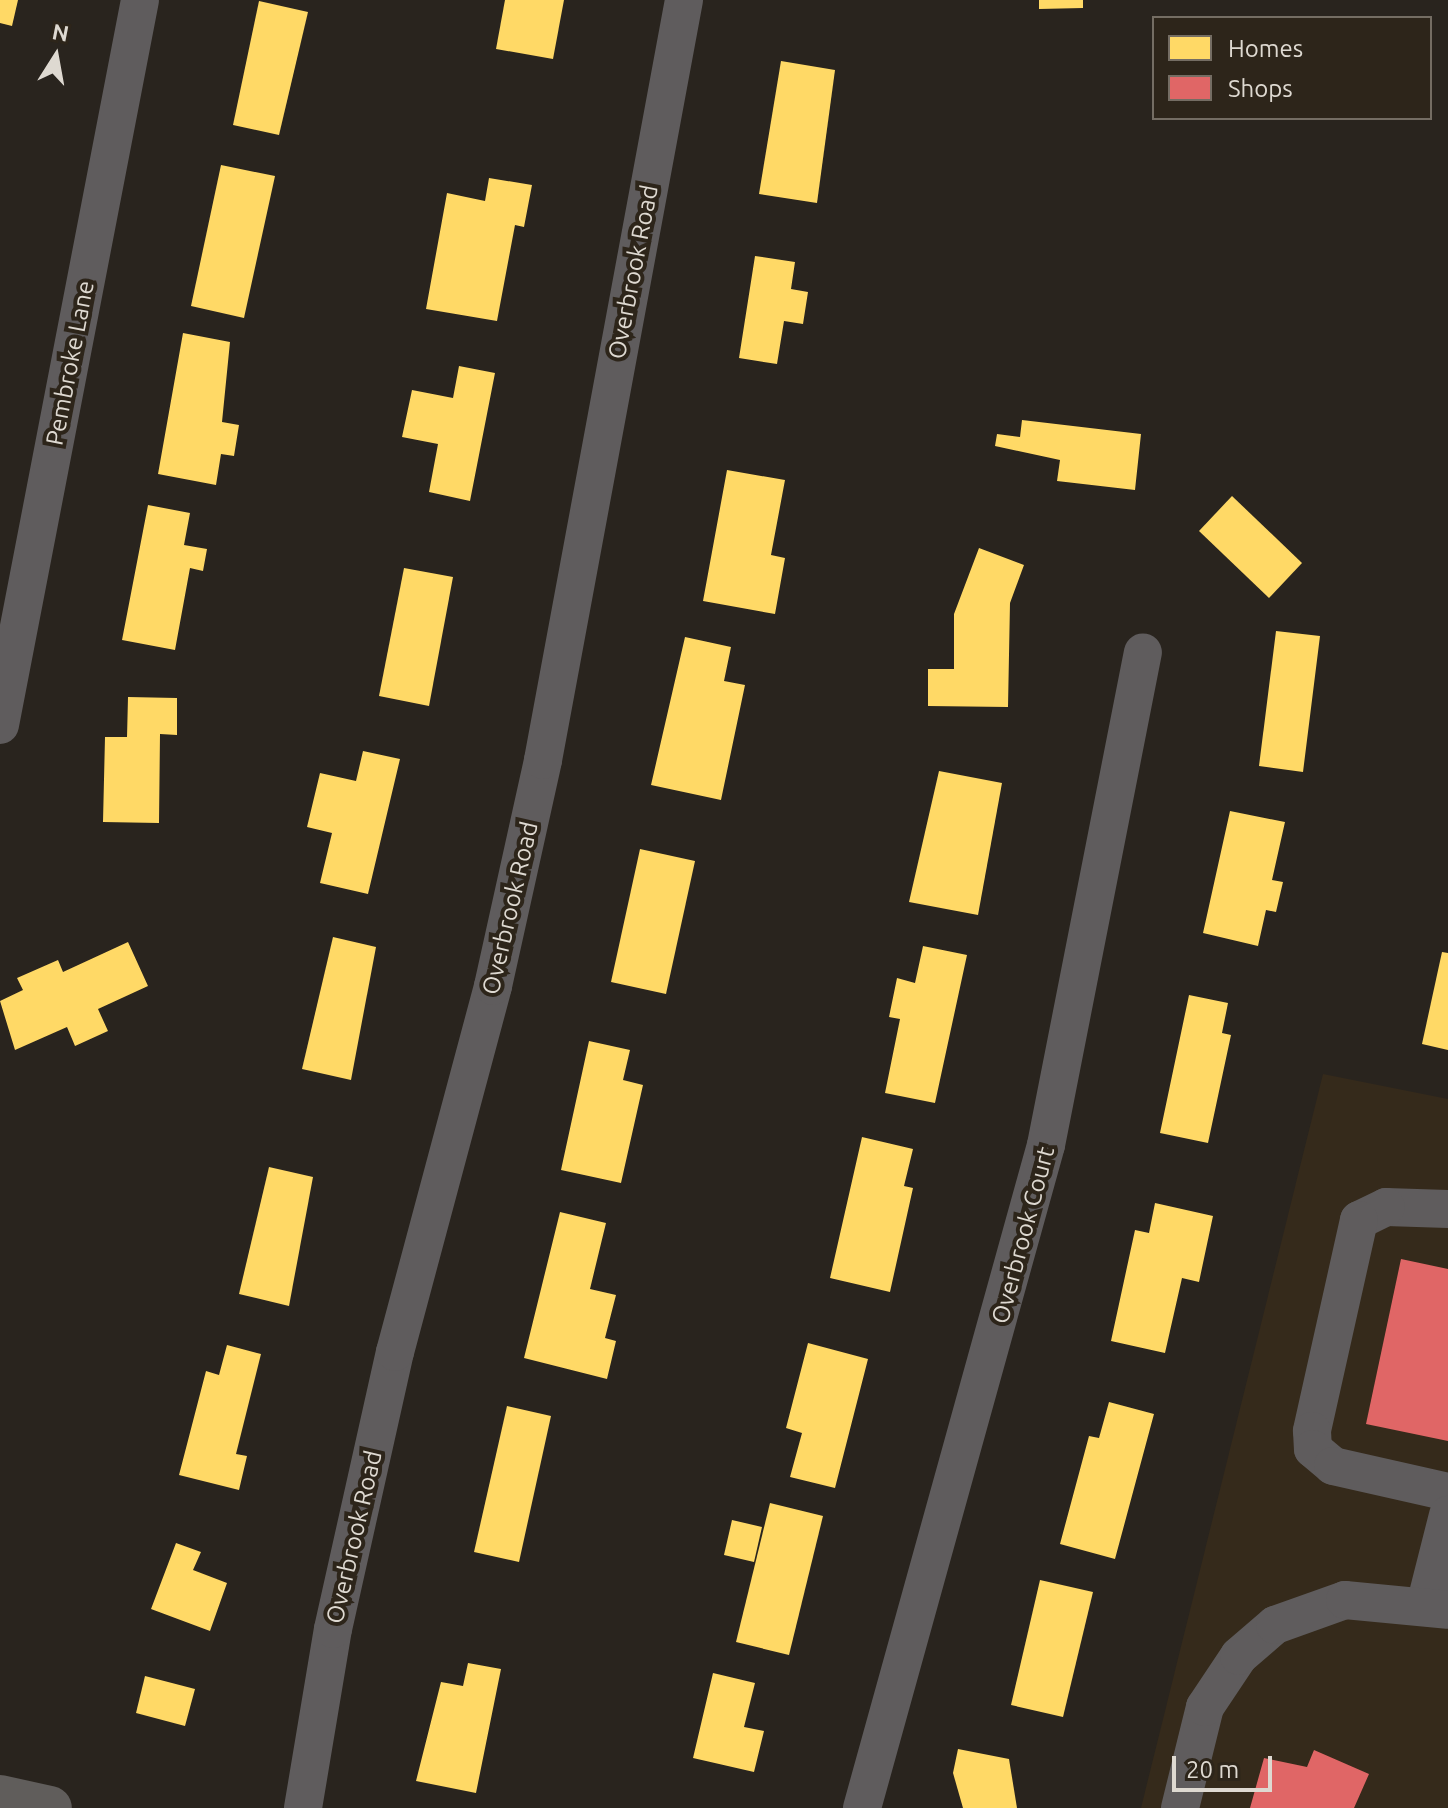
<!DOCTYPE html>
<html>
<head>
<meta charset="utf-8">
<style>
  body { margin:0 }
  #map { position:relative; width:1448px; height:1808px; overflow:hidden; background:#29241e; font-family:Ubuntu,sans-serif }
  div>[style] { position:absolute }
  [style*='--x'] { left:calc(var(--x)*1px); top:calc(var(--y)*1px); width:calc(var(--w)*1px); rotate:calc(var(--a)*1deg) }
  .built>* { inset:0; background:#352a1b }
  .homes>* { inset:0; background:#ffd966 }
  .shops>* { inset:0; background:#e06666 }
  .minor>* { height:38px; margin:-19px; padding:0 19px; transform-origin:19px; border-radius:19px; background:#5f5c5d }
  .major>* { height:44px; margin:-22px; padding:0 22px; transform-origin:22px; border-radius:22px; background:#605d5b }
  span { translate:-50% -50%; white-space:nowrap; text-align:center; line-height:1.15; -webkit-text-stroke:8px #2d251a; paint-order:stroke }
  .street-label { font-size:24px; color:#ded9d1 }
  .legend { position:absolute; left:1152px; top:16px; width:280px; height:104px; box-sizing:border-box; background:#2d251a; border:2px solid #746d63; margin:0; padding:10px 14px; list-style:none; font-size:24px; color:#ded9d1 }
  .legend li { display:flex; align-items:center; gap:16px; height:40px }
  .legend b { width:40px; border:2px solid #746d63 }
  .north { position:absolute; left:16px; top:16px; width:80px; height:80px; -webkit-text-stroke:6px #2d251a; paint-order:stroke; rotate:11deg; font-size:22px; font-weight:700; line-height:32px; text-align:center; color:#ded9d1 }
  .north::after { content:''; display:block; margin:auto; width:28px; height:36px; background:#ded9d1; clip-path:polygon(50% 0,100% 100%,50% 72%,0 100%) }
  .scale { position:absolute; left:1172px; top:1756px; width:100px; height:36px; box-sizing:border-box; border:4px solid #ded9d1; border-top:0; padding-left:10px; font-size:24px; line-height:28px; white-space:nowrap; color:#ded9d1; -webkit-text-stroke:6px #2d251a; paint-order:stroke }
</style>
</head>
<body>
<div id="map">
  <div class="built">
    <i style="clip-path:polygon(1323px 1074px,1448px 1099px,1448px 1808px,1141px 1808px)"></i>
  </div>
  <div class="homes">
    <i style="clip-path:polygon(0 0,18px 0,12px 26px,0 23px)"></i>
    <i style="clip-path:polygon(505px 0,564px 0,553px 59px,496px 49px)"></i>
    <i style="clip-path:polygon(1039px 0,1083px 0,1083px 8px,1039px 9px)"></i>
    <i style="clip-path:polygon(259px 1px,308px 12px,279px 135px,233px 125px)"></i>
    <i style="clip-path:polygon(781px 61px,835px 70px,817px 203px,759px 194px)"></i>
    <i style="clip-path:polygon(221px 165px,275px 176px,244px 318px,191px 306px)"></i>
    <i style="clip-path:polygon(489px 178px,532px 185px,524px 227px,515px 225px,497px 321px,426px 309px,447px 193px,485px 201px)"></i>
    <i style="clip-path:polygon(755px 256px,795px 262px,791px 289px,808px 292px,803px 324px,784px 321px,777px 364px,739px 358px)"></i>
    <i style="clip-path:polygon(183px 333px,230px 342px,222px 422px,239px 425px,234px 456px,221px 454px,216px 485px,158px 474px)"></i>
    <i style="clip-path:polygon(459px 366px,495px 373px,470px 501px,429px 492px,438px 444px,402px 437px,412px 390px,453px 398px)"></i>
    <i style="clip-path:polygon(1022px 420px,1141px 434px,1135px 490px,1057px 481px,1060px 460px,995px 446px,997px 434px,1020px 437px)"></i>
    <i style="clip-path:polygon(727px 470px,785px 480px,771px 555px,785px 558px,775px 614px,703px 601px)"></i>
    <i style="clip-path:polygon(1232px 496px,1302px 563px,1269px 598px,1199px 531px)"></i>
    <i style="clip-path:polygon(148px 505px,190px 513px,184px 545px,207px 549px,203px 571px,190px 568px,175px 650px,122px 640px)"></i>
    <i style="clip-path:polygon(979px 548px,1024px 565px,1010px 603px,1008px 707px,928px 706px,928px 669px,954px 669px,954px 614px)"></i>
    <i style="clip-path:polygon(404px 568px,453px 577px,429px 706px,379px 696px)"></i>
    <i style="clip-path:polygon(1276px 631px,1320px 636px,1303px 772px,1259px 766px)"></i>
    <i style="clip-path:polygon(685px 637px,731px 647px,724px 681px,745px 685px,721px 800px,651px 785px)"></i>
    <i style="clip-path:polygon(128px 697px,177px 698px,177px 735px,160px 734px,159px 823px,103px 822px,105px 737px,127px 737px)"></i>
    <i style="clip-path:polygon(363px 751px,400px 759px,368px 894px,320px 883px,332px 833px,307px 827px,320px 773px,356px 781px)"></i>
    <i style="clip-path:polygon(939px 771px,1002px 783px,978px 915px,909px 902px)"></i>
    <i style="clip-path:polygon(1230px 811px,1285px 822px,1272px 880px,1283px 882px,1276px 912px,1266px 910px,1258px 946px,1203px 933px)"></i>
    <i style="clip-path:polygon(640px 849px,695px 861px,666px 994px,611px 982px)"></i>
    <i style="clip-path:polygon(333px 937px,376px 947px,351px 1080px,302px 1069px)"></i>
    <i style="clip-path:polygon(128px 942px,148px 986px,98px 1009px,108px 1031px,75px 1046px,67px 1027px,15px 1050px,0 1001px,23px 990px,17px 978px,58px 960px,63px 972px)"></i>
    <i style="clip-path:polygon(923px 946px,967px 955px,935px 1103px,885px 1093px,900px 1019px,889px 1017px,897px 978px,915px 983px)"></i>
    <i style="clip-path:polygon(1442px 952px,1448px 953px,1448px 1050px,1422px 1044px)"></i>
    <i style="clip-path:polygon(1189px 995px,1228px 1003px,1222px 1033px,1231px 1035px,1208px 1143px,1160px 1133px)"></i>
    <i style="clip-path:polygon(589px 1041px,630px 1050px,623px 1080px,643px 1085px,621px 1183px,561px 1170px)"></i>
    <i style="clip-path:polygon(862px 1137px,913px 1149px,904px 1186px,913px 1188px,890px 1292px,830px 1278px)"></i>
    <i style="clip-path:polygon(269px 1167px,313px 1177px,289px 1306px,239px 1294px)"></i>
    <i style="clip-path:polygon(1155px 1203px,1213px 1216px,1199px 1282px,1182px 1278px,1165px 1353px,1111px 1341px,1135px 1230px,1149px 1233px)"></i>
    <i style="clip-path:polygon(560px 1212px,606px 1223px,590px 1289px,616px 1295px,605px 1338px,616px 1341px,607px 1379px,524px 1358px)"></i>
    <i style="clip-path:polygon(808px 1343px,868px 1359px,835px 1488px,790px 1477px,802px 1433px,786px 1428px)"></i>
    <i style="clip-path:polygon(227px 1345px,261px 1354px,236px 1454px,247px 1456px,239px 1490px,179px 1475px,206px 1371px,219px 1375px)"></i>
    <i style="clip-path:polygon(1109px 1402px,1154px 1414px,1115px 1559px,1060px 1544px,1089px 1436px,1099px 1438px)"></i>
    <i style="clip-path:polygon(507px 1406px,551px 1416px,519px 1562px,474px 1552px)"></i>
    <i style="clip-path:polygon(770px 1503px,823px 1516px,789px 1655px,736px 1642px)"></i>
    <i style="clip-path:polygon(732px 1520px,762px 1527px,754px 1562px,724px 1555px)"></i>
    <i style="clip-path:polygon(176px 1543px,201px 1552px,193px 1570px,227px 1583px,210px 1631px,151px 1609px)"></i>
    <i style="clip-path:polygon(1040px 1580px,1093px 1592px,1063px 1717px,1011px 1705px)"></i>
    <i style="clip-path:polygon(468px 1663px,501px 1669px,476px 1793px,416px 1781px,441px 1682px,463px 1686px)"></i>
    <i style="clip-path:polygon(713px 1673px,755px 1683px,744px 1727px,764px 1731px,754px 1772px,693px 1758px)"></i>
    <i style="clip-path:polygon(145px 1676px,195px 1689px,185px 1726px,136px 1713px)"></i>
    <i style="clip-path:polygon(958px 1749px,1009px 1759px,1017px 1808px,963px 1808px,953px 1773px)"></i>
  </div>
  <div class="shops">
    <i style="clip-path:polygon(1401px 1259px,1448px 1269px,1448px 1441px,1366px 1424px)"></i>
    <i style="clip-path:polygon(1314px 1750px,1369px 1774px,1354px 1808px,1250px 1808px,1264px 1758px,1307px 1767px)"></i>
  </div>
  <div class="minor">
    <i style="--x:0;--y:725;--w:738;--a:-79.07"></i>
    <i style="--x:1448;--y:1209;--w:62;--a:-178.2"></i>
    <i style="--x:1386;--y:1207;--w:30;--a:154"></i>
    <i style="--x:1359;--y:1220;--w:216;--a:102.6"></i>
    <i style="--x:1312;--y:1431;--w:18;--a:87"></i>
    <i style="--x:1313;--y:1449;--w:26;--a:40"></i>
    <i style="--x:1333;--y:1466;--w:118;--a:12.7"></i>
    <i style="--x:1425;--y:1606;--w:94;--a:-75.8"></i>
    <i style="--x:303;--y:1808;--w:181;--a:-80.5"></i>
    <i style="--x:333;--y:1629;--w:284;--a:-77.4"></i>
    <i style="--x:395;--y:1352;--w:379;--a:-75"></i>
    <i style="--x:493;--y:986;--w:231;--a:-77.5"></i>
    <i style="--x:543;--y:760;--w:773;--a:-79.49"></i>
    <i style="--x:862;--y:1808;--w:688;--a:-74.49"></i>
    <i style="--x:1046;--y:1145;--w:502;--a:-78.87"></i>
    <i style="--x:1180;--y:1808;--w:104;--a:-76.1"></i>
    <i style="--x:1205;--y:1707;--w:61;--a:-56.3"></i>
    <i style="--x:1239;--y:1656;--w:48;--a:-40.7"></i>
    <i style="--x:1275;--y:1625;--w:74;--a:-19.7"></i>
    <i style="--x:1345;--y:1600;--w:103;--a:5.5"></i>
  </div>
  <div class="major">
    <i style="--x:0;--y:1797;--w:51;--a:12.4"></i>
  </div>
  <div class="street-label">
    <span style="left:633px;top:272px;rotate:-79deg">Overbrook Road</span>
    <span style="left:70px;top:363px;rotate:-79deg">Pembroke Lane</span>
    <span style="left:510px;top:908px;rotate:-77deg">Overbrook Road</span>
    <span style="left:1023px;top:1235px;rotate:-75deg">Overbrook Court</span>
    <span style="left:354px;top:1537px;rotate:-77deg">Overbrook Road</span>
  </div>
  <ul class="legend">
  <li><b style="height:22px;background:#ffd966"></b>Homes</li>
  <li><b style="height:22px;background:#e06666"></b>Shops</li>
  </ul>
  <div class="north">N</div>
  <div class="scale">20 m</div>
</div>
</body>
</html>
